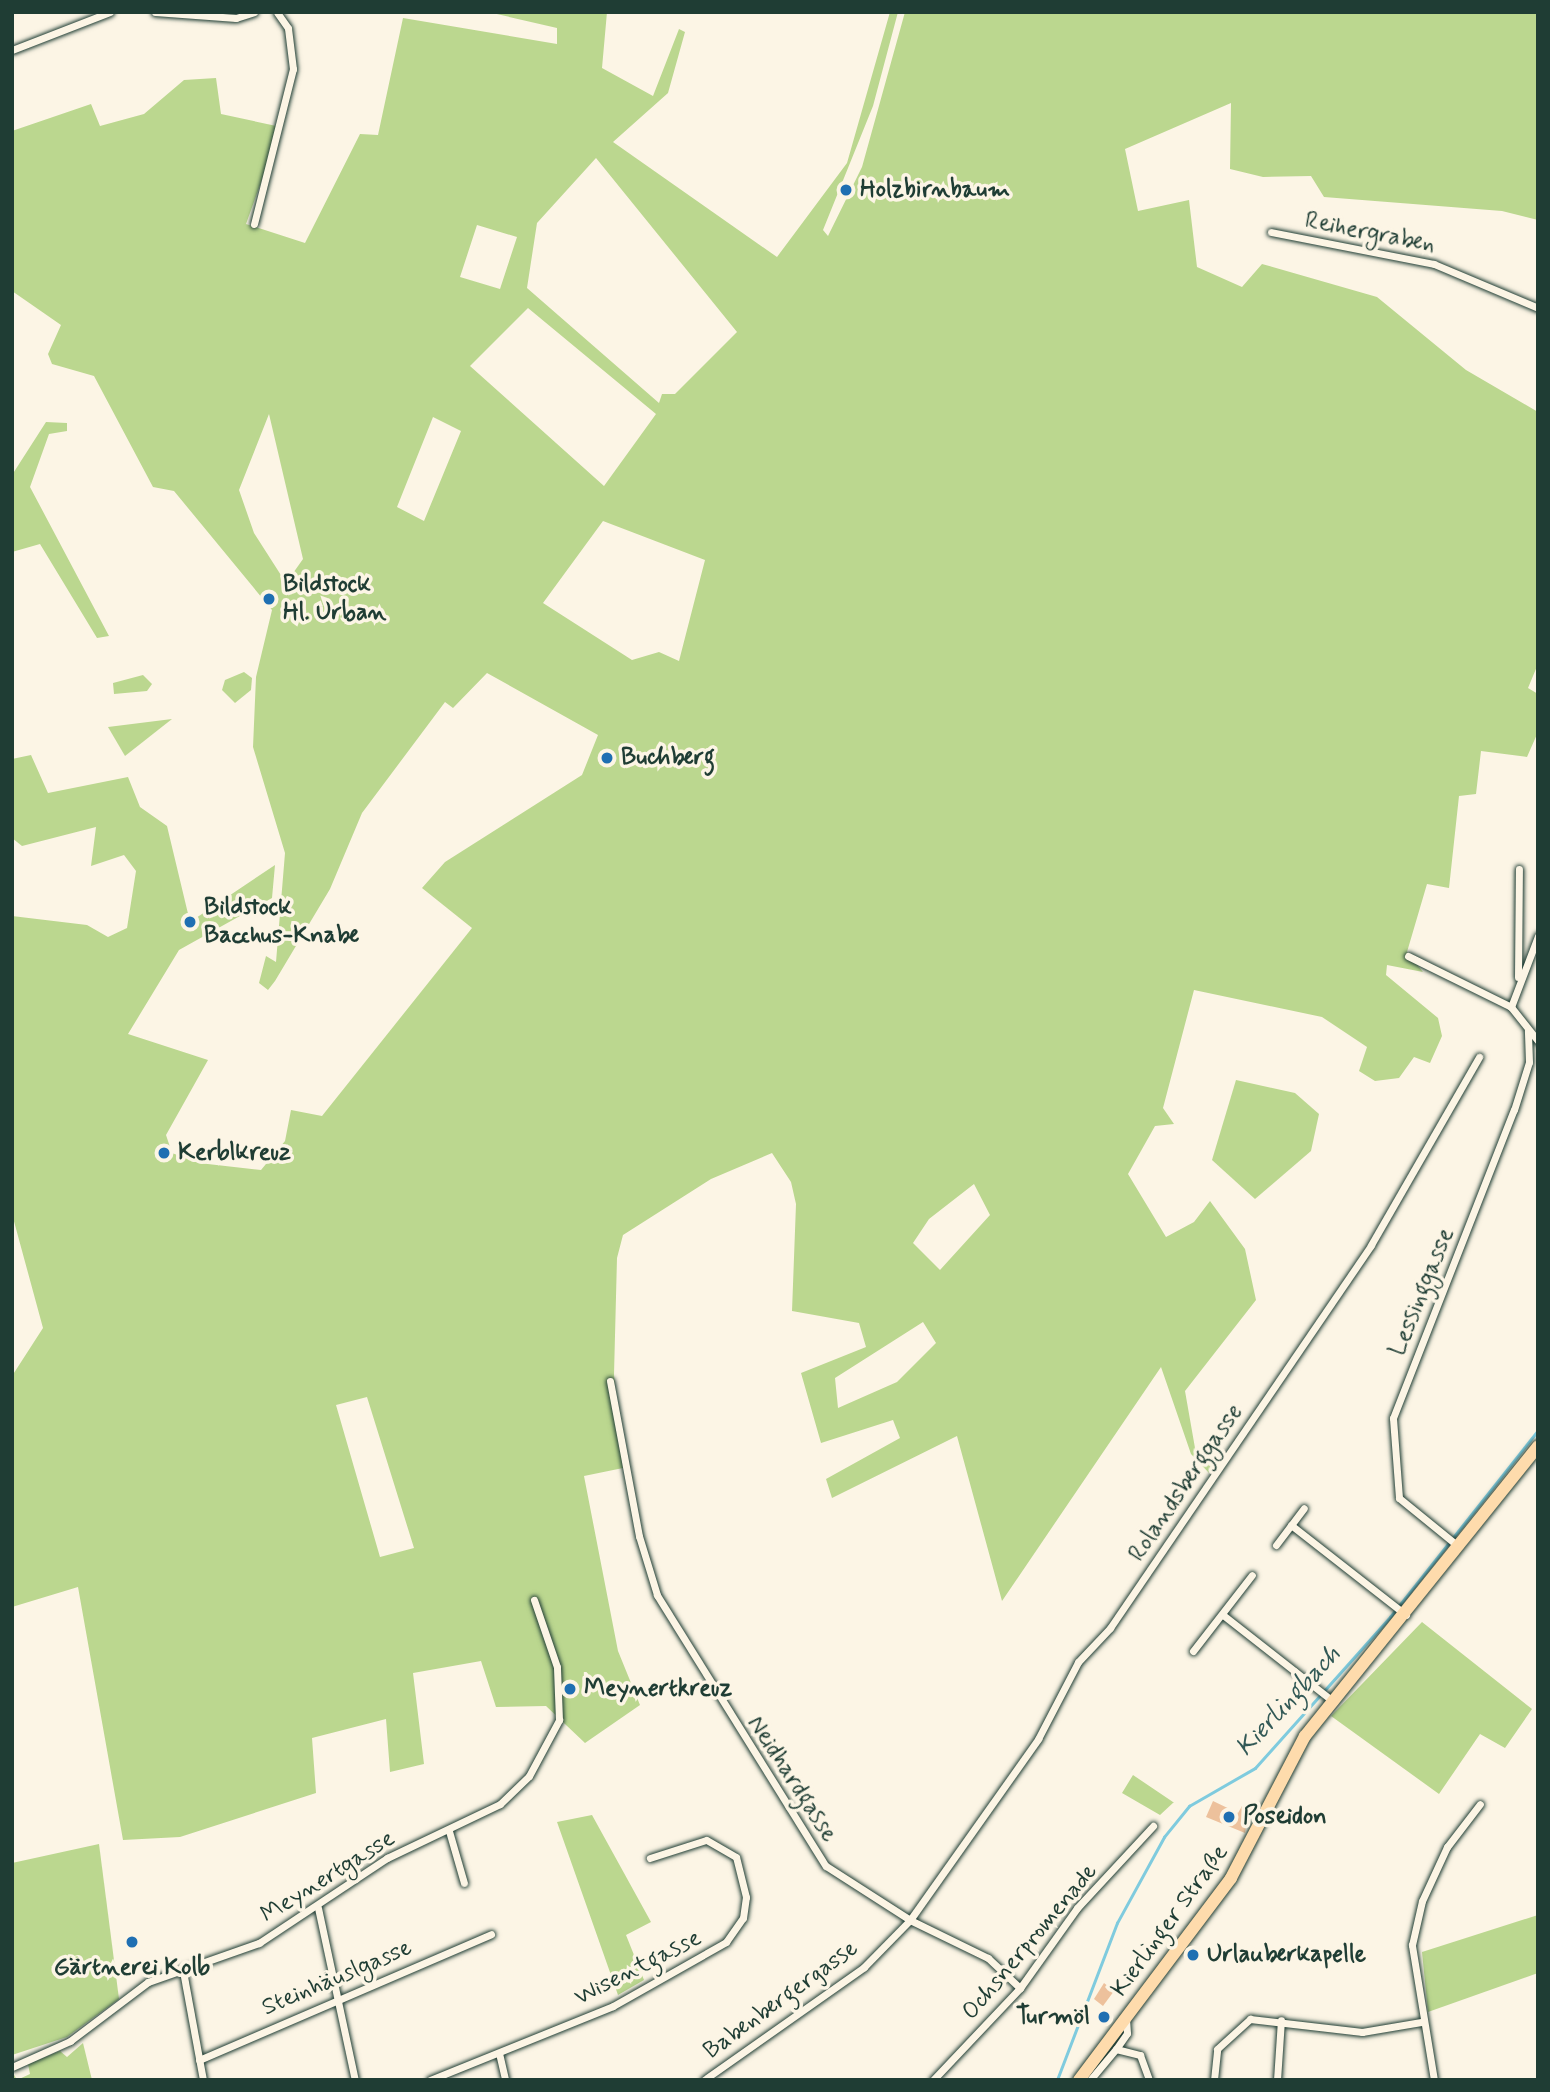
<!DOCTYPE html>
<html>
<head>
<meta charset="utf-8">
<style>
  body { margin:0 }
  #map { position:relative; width:1550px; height:2092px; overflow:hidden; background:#fcf5e5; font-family:Mynerve,sans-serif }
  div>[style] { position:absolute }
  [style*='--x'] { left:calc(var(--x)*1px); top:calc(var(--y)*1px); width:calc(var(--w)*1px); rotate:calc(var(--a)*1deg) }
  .green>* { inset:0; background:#bbd78f }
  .stream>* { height:2.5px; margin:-1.25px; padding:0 1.25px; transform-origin:1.25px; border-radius:1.25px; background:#7fcbde }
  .building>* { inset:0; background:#edc19c }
  .roads { filter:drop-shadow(0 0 2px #1f3d34) drop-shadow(0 0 2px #1f3d34) }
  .minor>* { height:7px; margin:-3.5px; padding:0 3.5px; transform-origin:3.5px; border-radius:3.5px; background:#fcf5e5 }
  .primary>* { height:12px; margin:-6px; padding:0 6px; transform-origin:6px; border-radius:6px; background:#fedbac }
  .dots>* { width:19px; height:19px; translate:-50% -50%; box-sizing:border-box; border:4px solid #fcf5e5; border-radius:50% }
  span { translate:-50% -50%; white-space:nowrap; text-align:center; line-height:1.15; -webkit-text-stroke:7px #fcf5e5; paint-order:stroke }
  .poi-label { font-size:24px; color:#1f3d34; font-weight:700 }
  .left { translate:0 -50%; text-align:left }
  .right { translate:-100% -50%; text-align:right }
  .street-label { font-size:24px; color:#1f3d34 }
  .water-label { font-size:26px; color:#325956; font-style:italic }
  .frame { position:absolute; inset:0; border:14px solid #1f3d34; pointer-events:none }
</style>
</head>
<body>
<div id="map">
  <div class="green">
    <i style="clip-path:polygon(evenodd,488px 12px,607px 12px,602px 68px,653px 96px,679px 29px,685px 32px,668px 93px,613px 142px,777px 257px,847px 163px,890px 12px,898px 12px,873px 106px,823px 230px,828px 236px,862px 167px,905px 12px,1538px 12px,1538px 220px,1502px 211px,1324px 197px,1311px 176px,1263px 177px,1230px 169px,1231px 103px,1125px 149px,1138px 211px,1189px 200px,1197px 267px,1242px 287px,1262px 264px,1377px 297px,1466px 370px,1538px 412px,1538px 664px,1528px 688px,1538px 694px,1538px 732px,1527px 757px,1481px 751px,1476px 794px,1459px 796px,1449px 888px,1427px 884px,1407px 952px,1423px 972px,1387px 965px,1386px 975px,1438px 1018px,1442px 1036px,1430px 1063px,1414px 1057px,1399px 1078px,1375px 1081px,1359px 1071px,1367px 1047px,1322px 1017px,1194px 990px,1163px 1108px,1174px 1124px,1155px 1126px,1128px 1174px,1166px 1237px,1194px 1222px,1210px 1201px,1245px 1249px,1256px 1300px,1185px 1391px,1195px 1448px,1212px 1469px,1209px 1473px,1191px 1454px,1161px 1367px,1002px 1601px,957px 1436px,832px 1498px,826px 1479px,900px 1438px,893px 1420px,821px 1443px,801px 1373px,866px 1347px,859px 1323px,792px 1311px,796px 1204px,791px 1182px,772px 1153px,711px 1179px,623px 1235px,617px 1258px,614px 1375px,623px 1468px,584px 1476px,618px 1651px,640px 1705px,585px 1743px,546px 1706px,496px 1707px,481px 1661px,413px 1673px,424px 1764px,390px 1772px,386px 1719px,312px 1738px,316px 1793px,180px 1837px,123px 1840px,78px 1587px,12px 1607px,12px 1376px,43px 1328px,12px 1214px,12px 916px,87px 925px,108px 937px,127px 928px,136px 871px,124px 855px,91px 866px,96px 827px,22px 846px,12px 838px,12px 759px,31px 755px,48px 793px,128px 777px,140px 807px,167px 826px,190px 922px,275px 865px,272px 898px,179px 950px,128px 1034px,208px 1060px,166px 1135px,172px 1153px,199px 1163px,261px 1170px,285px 1141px,291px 1110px,322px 1116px,472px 928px,422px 888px,445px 862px,582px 775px,598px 735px,487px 673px,453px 708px,445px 702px,362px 813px,330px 889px,275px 981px,268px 990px,259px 983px,266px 956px,276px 962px,285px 853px,253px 747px,256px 677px,272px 610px,174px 491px,153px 487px,94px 376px,52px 364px,48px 354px,61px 325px,12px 291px,12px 131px,91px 104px,100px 126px,144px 114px,184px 80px,216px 78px,221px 114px,281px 127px,246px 224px,305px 243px,360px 134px,378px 135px,403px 18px,557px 44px,557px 28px,488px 12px,596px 158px,737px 332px,675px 394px,662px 394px,659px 403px,527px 288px,537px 223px,596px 158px,488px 12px,477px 225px,517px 237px,500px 289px,460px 277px,477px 225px,488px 12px,528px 308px,656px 414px,604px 486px,470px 366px,528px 308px,488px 12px,269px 414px,303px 559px,286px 583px,254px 533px,239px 490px,269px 414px,488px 12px,433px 417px,461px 431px,424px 521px,397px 507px,433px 417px,488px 12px,603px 521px,705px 560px,679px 661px,659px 652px,632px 660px,543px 603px,603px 521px,488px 12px,974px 1184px,990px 1215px,940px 1270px,913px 1243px,929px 1219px,974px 1184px,488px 12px,923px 1322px,936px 1343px,897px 1382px,838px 1408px,835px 1378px,923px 1322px,488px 12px,367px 1397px,414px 1548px,380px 1557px,336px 1405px,367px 1397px)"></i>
    <i style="clip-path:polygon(46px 422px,67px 423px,67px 431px,49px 434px,30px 487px,109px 636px,97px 638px,40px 544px,12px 552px,12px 475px)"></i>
    <i style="clip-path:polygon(244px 672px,252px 678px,251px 690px,235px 703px,222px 690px,225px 680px)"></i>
    <i style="clip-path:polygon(143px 675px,152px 684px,147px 691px,114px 694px,113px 683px)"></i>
    <i style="clip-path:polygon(172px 719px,125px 756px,108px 727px)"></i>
    <i style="clip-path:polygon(1236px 1080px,1295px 1093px,1319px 1114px,1311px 1151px,1255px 1199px,1212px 1160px)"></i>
    <i style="clip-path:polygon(1422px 1622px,1532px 1709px,1505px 1748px,1480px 1734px,1439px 1794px,1331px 1716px)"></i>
    <i style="clip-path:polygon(1133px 1775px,1173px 1802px,1174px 1802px,1160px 1815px,1122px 1793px)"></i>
    <i style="clip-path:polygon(592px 1815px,651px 1922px,626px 1935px,644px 1980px,618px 1995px,557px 1822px)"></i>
    <i style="clip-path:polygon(99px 1844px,119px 1999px,67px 2037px,12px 2055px,12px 1863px)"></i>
    <i style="clip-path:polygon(1538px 1915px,1538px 1973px,1428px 2012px,1422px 1952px)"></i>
    <i style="clip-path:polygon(83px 2043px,92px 2080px,12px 2080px,13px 2073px,17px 2080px,30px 2074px,28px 2064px,60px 2051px,67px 2057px)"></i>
  </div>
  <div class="stream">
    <i style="--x:1057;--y:2080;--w:168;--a:-69.1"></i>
    <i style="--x:1117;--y:1923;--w:98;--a:-61.3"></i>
    <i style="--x:1164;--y:1837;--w:40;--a:-51"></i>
    <i style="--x:1189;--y:1806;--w:76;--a:-29.9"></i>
    <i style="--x:1255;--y:1768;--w:203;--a:-48.2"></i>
    <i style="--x:1390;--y:1617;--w:238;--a:-51.6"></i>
  </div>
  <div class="building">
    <i style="clip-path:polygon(1213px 1801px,1238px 1813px,1242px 1806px,1249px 1810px,1245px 1833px,1206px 1817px)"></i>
    <i style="clip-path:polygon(1104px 1983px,1114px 1991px,1103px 2006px,1094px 1999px)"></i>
  </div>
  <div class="roads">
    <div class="minor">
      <i style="--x:155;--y:12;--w:81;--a:4.2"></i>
      <i style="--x:236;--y:18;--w:19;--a:-18"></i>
      <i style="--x:12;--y:50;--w:105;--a:-21.2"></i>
      <i style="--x:254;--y:224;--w:160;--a:-75.9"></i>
      <i style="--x:293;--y:69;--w:41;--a:-97"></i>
      <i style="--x:288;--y:28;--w:19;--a:-125"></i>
      <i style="--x:1271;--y:232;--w:166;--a:11.1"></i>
      <i style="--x:1434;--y:264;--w:113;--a:22.9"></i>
      <i style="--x:1408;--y:956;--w:115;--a:26.3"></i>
      <i style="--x:1511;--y:1007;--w:43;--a:51.5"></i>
      <i style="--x:1518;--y:977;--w:108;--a:-89.5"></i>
      <i style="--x:1511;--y:1007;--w:76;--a:-69.2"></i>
      <i style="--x:610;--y:1381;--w:158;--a:79.4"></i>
      <i style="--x:639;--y:1536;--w:62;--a:73"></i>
      <i style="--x:657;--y:1595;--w:319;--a:58.1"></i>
      <i style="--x:826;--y:1866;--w:100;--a:32.7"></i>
      <i style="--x:910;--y:1920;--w:87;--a:26"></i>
      <i style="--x:988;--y:1958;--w:44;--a:43.2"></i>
      <i style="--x:1291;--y:1525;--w:146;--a:38"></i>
      <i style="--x:1276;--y:1545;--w:46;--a:-52.9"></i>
      <i style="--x:1458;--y:1546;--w:76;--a:-140.9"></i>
      <i style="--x:1399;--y:1498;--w:80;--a:-94.3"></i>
      <i style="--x:1393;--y:1418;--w:331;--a:-68.6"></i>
      <i style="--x:1514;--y:1110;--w:50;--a:-72.6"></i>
      <i style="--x:1529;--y:1062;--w:32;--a:-92"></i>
      <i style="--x:1223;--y:1615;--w:141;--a:38.1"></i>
      <i style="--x:1193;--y:1651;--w:96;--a:-52.2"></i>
      <i style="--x:449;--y:1831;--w:54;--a:73.9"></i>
      <i style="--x:318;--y:1908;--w:176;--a:77.9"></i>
      <i style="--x:183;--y:1971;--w:111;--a:79.6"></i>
      <i style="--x:1116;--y:2049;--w:19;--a:-55"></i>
      <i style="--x:1127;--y:2033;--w:15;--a:-94"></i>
      <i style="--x:499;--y:2053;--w:28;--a:77"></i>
      <i style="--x:199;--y:2060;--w:318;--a:-23.3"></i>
      <i style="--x:12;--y:2067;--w:64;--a:-24.1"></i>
      <i style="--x:70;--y:2041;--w:98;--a:-37.1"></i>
      <i style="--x:148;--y:1982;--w:118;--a:-19.4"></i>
      <i style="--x:259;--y:1943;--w:154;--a:-33.6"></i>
      <i style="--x:387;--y:1858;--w:125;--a:-25.5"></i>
      <i style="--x:500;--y:1804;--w:40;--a:-44"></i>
      <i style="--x:529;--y:1776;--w:64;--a:-61.8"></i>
      <i style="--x:559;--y:1720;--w:53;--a:-92.2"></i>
      <i style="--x:557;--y:1667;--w:71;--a:-108.9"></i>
      <i style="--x:430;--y:2080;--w:197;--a:-22"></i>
      <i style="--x:613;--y:2006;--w:130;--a:-29.5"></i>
      <i style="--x:726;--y:1942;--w:29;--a:-55"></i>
      <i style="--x:743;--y:1918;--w:21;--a:-82"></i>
      <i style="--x:746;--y:1897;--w:41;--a:-104"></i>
      <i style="--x:736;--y:1857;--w:34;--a:-150"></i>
      <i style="--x:706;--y:1840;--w:59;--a:162.2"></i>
      <i style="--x:704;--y:2080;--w:196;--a:-35.2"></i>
      <i style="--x:864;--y:1967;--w:66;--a:-45.6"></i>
      <i style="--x:910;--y:1920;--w:222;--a:-54.7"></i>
      <i style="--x:1038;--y:1739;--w:87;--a:-62.5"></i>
      <i style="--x:1078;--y:1662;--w:47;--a:-46.7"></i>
      <i style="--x:1110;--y:1628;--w:463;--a:-55.7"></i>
      <i style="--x:1371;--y:1245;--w:217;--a:-60.1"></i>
      <i style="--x:933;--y:2080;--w:127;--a:-46.6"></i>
      <i style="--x:1020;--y:1988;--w:98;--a:-54.5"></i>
      <i style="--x:1077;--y:1908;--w:112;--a:-47.2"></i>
      <i style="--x:1090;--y:2080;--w:40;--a:-50"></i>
      <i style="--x:1116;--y:2049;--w:25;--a:14"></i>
      <i style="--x:1140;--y:2055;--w:27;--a:70"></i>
      <i style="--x:1214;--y:2080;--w:31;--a:-84"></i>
      <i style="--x:1217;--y:2049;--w:45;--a:-42.3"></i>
      <i style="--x:1250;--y:2019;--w:113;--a:6.6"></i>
      <i style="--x:1362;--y:2032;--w:60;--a:-9.6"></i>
      <i style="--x:1277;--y:2080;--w:60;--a:-86.2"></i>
      <i style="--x:1434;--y:2080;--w:137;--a:-99.3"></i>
      <i style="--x:1412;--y:1945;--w:45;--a:-77.2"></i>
      <i style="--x:1422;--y:1901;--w:60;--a:-65.2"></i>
      <i style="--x:1447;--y:1847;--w:54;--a:-52.5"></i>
    </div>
    <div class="primary">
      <i style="--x:1079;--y:2080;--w:253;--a:-53"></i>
      <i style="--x:1231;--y:1878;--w:160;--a:-62.5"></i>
      <i style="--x:1305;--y:1736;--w:372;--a:-51.2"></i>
    </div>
  </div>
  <div class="dots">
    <i style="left:846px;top:190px;background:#1f6fb2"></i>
    <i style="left:269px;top:599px;background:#1f6fb2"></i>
    <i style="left:607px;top:758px;background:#1f6fb2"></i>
    <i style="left:190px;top:922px;background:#1f6fb2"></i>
    <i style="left:164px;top:1153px;background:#1f6fb2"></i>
    <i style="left:570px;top:1689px;background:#1f6fb2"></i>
    <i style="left:1229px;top:1817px;background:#1f6fb2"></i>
    <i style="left:132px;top:1942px;background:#1f6fb2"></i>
    <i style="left:1193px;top:1955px;background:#1f6fb2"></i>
    <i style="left:1104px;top:2017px;background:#1f6fb2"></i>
  </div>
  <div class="poi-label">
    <span class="left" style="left:860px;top:190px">Holzbirnbaum</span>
    <span class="left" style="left:283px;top:599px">Bildstock<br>Hl. Urban</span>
    <span class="left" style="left:621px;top:758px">Buchberg</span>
    <span class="left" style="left:204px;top:922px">Bildstock<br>Bacchus-Knabe</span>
    <span class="left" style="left:178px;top:1153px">Kerblkreuz</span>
    <span class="left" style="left:584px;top:1689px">Meynertkreuz</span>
    <span class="left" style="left:1243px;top:1817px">Poseidon</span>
    <span class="left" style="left:1207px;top:1955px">Urlauberkapelle</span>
    <span style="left:132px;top:1968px">Gärtnerei Kolb</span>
    <span class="right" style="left:1090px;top:2017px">Turmöl</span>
  </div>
  <div class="street-label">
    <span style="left:1370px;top:233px;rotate:11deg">Reihergraben</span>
    <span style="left:1422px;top:1292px;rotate:-68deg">Lessinggasse</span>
    <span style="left:1186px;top:1483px;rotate:-56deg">Rolandsberggasse</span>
    <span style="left:792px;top:1779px;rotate:57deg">Neidhardgasse</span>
    <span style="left:328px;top:1877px;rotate:-32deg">Meynertgasse</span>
    <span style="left:1170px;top:1921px;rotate:-54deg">Kierlinger Straße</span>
    <span style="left:1030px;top:1942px;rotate:-50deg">Ochsnerpromenade</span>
    <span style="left:638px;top:1968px;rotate:-27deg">Wisentgasse</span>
    <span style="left:337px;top:1978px;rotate:-23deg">Steinhäuslgasse</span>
    <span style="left:781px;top:2000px;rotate:-36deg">Babenbergergasse</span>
  </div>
  <div class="water-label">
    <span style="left:1289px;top:1702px;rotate:-47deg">Kierlingbach</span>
  </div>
  <div class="frame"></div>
</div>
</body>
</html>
